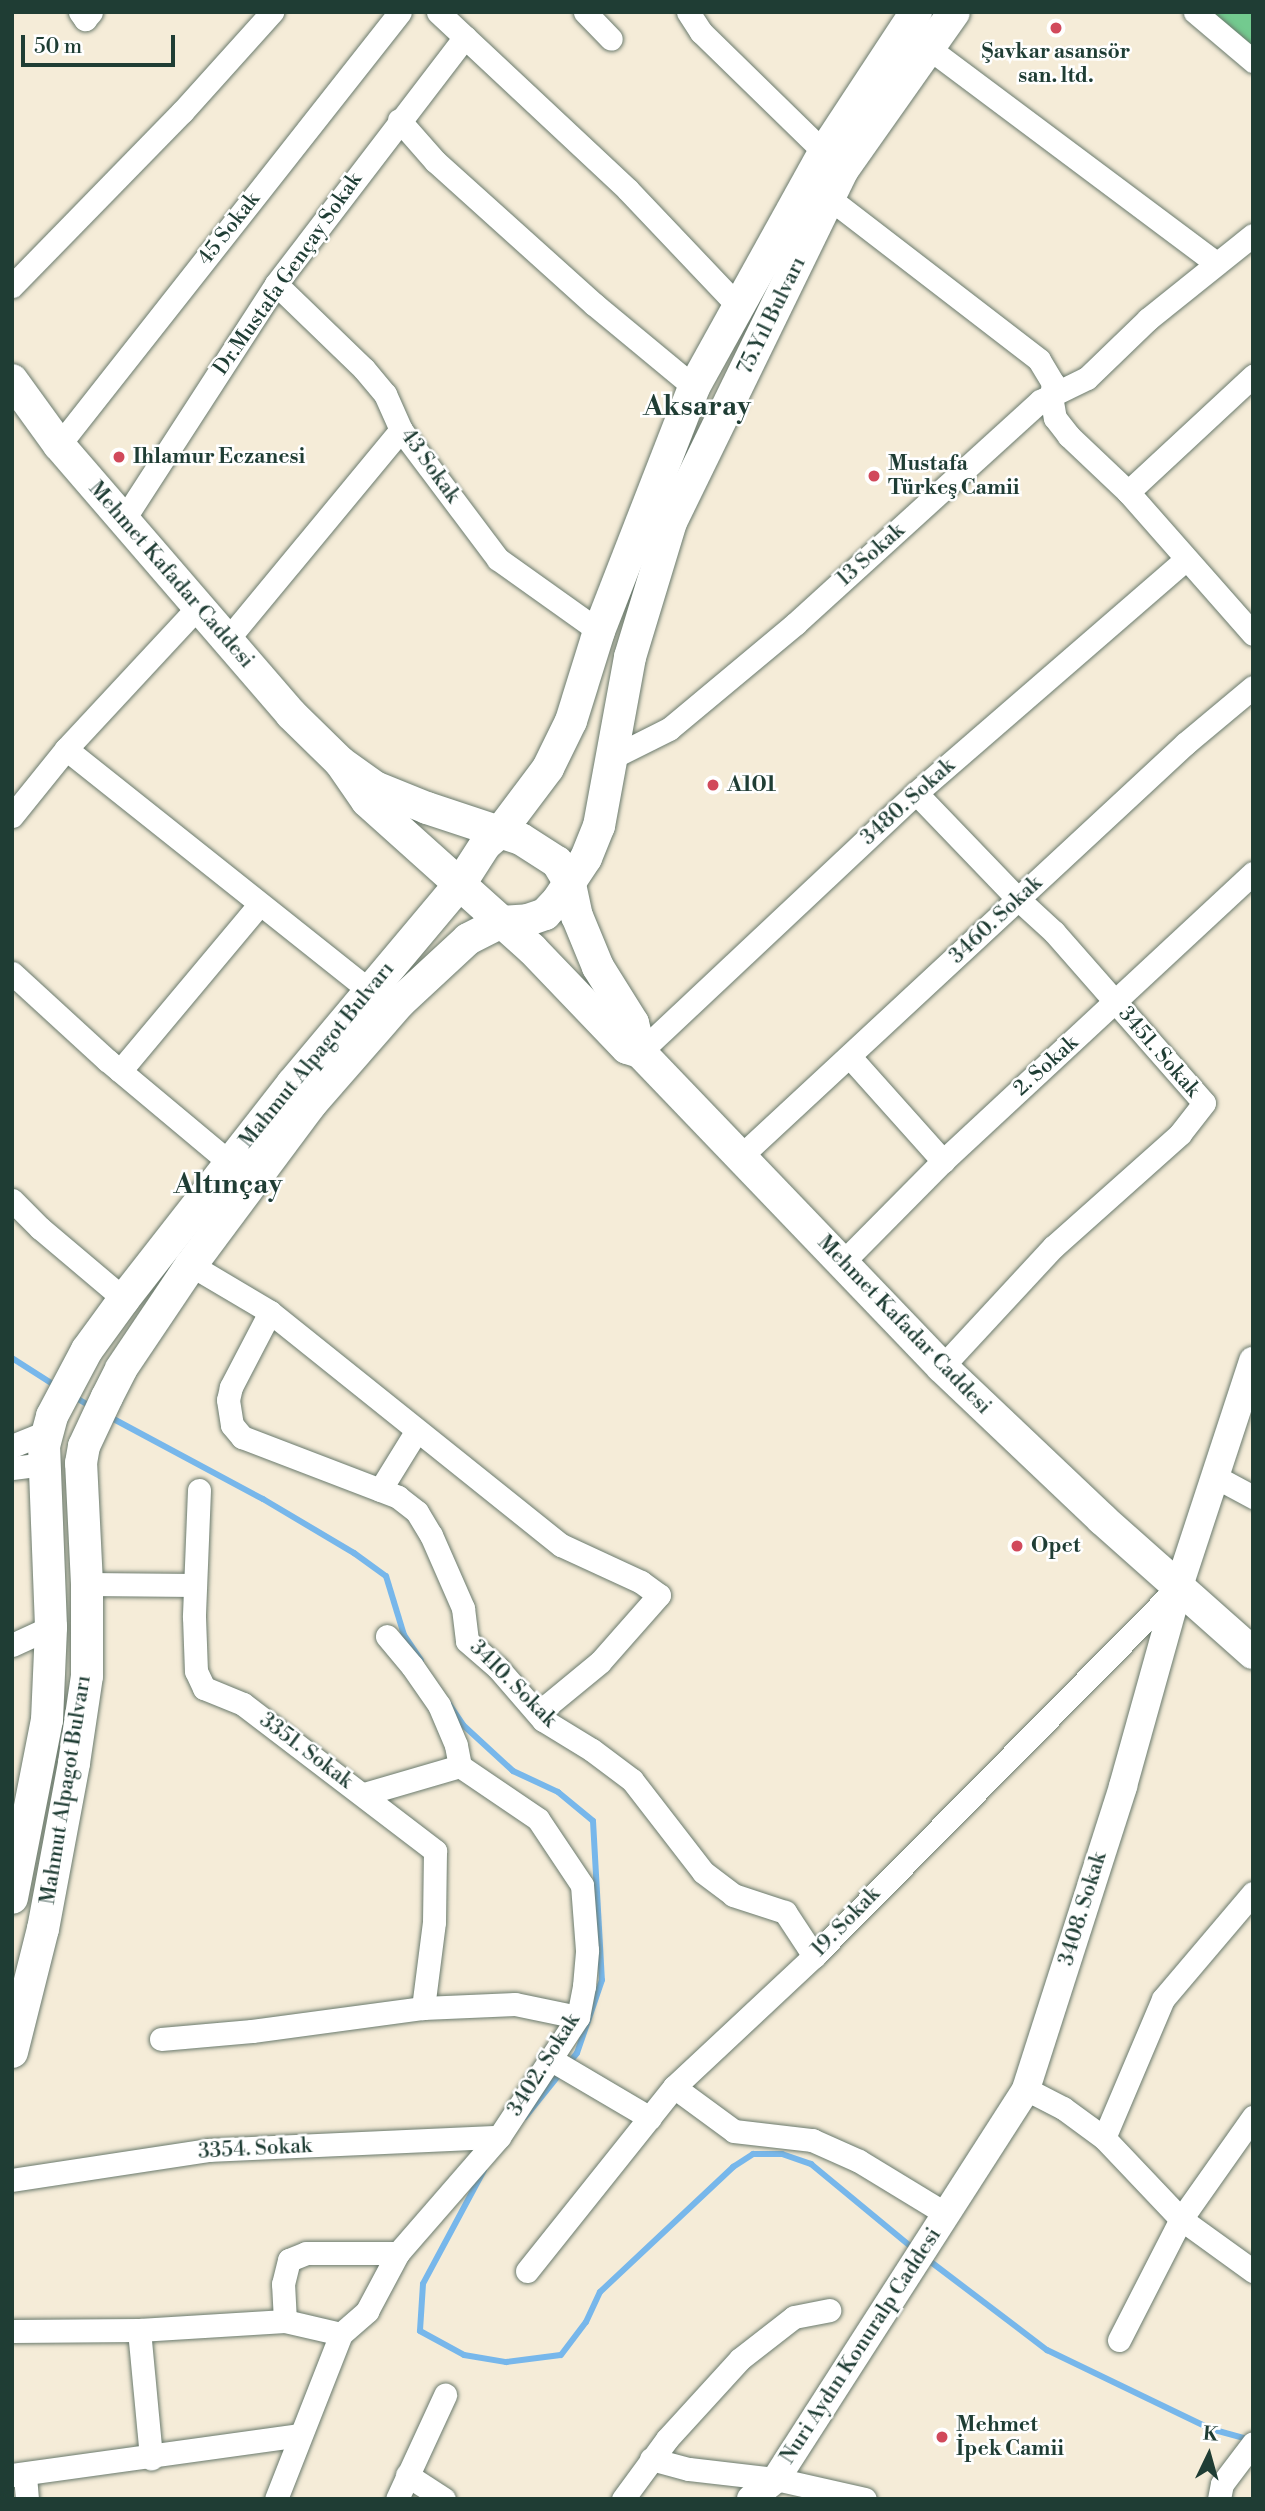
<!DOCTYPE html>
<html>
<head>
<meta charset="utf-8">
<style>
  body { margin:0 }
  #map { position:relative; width:1265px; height:2511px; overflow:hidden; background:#f5ecd8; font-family:"Libre Bodoni",serif }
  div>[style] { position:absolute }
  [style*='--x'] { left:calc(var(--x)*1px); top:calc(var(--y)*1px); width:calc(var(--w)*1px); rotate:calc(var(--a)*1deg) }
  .green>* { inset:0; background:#73ca8f }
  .stream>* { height:6px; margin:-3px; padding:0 3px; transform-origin:3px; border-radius:3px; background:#77b7eb }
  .roads { filter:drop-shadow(0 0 2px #6a7a6d) drop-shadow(0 0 2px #6a7a6d) }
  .minor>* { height:23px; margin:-11.5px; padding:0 11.5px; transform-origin:11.5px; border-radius:11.5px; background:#fff }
  .tertiary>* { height:28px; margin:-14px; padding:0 14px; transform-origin:14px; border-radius:14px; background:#fff }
  .secondary>* { height:32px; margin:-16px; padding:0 16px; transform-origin:16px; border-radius:16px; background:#fff }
  .dots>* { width:19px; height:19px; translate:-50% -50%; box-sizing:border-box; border:4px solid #fff; border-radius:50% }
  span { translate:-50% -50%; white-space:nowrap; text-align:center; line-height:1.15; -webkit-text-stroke:5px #fff; paint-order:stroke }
  .poi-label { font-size:21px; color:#1f3d34; font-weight:700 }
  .left { translate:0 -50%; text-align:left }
  .street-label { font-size:21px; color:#1f3d34 }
  .district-label { font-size:28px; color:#1f3d34; font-weight:700 }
  .frame { position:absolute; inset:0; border:14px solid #1f3d34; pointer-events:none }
  .north { position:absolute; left:1174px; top:2420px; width:70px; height:70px; -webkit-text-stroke:5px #fff; paint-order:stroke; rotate:5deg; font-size:19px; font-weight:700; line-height:28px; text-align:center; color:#1f3d34 }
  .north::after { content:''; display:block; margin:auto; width:24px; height:32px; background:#1f3d34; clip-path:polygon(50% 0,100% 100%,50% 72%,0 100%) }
  .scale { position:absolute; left:21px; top:35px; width:154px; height:32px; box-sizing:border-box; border:4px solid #1f3d34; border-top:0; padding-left:9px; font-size:21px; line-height:24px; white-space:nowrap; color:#1f3d34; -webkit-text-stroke:5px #fff; paint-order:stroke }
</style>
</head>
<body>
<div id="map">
  <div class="green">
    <i style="clip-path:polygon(1200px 12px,1253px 12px,1253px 60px)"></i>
  </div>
  <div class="stream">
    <i style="--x:12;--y:1358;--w:52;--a:32.5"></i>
    <i style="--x:71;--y:1395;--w:24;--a:30"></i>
    <i style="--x:108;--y:1416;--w:176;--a:28.2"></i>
    <i style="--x:263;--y:1499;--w:106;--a:30.7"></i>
    <i style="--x:354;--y:1553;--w:39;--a:36"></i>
    <i style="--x:386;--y:1576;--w:62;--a:73"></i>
    <i style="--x:404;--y:1635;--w:30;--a:56"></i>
    <i style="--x:449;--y:1704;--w:25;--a:56"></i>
    <i style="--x:463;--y:1725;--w:68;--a:42.6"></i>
    <i style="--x:513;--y:1771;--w:50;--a:25"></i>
    <i style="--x:558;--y:1792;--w:45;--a:39.6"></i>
    <i style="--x:593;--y:1821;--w:159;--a:86.8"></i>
    <i style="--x:602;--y:1980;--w:77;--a:108.9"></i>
    <i style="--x:577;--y:2053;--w:13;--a:129"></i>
    <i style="--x:525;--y:2117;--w:59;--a:-51.2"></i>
    <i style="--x:484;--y:2170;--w:129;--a:118.2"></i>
    <i style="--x:423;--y:2284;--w:47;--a:93.7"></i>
    <i style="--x:420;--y:2331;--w:50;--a:28.6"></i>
    <i style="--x:464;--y:2355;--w:43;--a:9.5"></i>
    <i style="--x:506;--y:2362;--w:55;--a:-7.3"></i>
    <i style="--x:561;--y:2355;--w:41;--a:-52.9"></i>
    <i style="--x:586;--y:2322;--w:33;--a:-65"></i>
    <i style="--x:600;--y:2292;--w:183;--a:-43.2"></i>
    <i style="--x:733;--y:2167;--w:24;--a:-33"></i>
    <i style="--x:753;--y:2154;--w:29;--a:0"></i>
    <i style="--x:782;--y:2154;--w:31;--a:19"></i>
    <i style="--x:811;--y:2164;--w:135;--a:39.6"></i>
    <i style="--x:927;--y:2259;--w:151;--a:37.2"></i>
    <i style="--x:1047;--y:2350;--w:182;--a:25.7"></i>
    <i style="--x:1211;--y:2429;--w:41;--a:15.4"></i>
  </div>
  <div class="roads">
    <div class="minor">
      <i style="--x:80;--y:12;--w:9;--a:54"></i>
      <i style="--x:85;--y:19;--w:9;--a:-49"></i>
      <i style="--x:438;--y:12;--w:260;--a:43.1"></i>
      <i style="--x:628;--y:190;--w:161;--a:46.5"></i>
      <i style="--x:585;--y:12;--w:37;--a:46"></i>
      <i style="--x:688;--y:12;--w:24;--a:57"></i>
      <i style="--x:701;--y:32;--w:172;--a:44.3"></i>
      <i style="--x:1195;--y:12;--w:76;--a:40.2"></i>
      <i style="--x:930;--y:49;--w:357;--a:36.8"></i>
      <i style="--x:399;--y:120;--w:55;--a:48.7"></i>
      <i style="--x:435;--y:161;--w:215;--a:42"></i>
      <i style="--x:595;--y:305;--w:129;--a:39.6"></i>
      <i style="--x:829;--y:198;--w:265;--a:37.6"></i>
      <i style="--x:1039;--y:360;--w:27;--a:59"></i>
      <i style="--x:1053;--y:383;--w:13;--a:99"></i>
      <i style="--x:1051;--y:396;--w:22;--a:80"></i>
      <i style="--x:1055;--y:418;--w:23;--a:52"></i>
      <i style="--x:1069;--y:436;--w:81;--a:43.5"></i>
      <i style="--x:1128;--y:492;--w:189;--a:48.6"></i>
      <i style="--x:276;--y:284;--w:122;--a:44"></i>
      <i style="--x:364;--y:369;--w:33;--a:50"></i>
      <i style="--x:385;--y:394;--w:39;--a:66"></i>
      <i style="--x:401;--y:430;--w:161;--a:53.1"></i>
      <i style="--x:498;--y:559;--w:124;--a:35.5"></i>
      <i style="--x:12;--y:286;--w:243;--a:-45.7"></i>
      <i style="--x:182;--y:112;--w:135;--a:-48"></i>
      <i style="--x:59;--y:445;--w:551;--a:-51.78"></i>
      <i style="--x:1128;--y:492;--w:171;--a:-42.9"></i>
      <i style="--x:124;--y:519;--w:280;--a:-57.1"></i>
      <i style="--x:276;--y:284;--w:311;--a:-52.6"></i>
      <i style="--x:227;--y:640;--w:273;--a:-50.4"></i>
      <i style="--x:66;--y:749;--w:389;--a:38.5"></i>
      <i style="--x:611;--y:758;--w:65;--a:-26.6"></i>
      <i style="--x:669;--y:729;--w:165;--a:-39.8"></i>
      <i style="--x:796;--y:623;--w:330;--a:-42.3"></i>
      <i style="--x:1040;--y:401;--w:52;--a:-26.1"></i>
      <i style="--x:1087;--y:378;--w:85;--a:-44"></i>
      <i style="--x:1148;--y:319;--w:134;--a:-38.7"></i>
      <i style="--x:916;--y:793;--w:147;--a:46.1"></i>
      <i style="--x:1018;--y:899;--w:49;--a:42.5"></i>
      <i style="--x:1054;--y:932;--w:227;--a:48.7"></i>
      <i style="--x:1204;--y:1103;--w:39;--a:128"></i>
      <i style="--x:1180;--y:1134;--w:170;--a:138.3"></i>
      <i style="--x:1053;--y:1247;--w:163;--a:132.8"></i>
      <i style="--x:12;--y:816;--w:86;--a:-51.1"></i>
      <i style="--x:66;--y:749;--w:194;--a:-47.1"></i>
      <i style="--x:12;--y:973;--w:129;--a:42.5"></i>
      <i style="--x:107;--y:1060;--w:160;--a:39.9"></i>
      <i style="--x:640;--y:1052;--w:378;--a:-43.2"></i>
      <i style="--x:916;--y:793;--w:356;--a:-40.9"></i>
      <i style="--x:850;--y:1057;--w:140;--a:48.2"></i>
      <i style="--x:120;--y:1071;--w:217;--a:-50.1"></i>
      <i style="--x:742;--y:1155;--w:606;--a:-42.86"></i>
      <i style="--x:1186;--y:743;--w:87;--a:-39.9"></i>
      <i style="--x:12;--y:1200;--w:40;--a:45"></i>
      <i style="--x:40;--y:1228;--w:110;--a:40.2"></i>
      <i style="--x:843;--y:1262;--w:142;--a:-45.3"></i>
      <i style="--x:943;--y:1161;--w:423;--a:-42.9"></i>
      <i style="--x:191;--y:1265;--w:92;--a:30.7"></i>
      <i style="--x:270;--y:1312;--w:85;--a:117.5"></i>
      <i style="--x:231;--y:1387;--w:13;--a:103"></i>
      <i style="--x:228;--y:1400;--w:25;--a:81"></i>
      <i style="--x:232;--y:1425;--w:16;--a:50"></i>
      <i style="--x:242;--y:1437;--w:167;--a:21"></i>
      <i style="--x:398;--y:1497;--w:24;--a:38"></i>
      <i style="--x:417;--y:1512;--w:27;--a:59"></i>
      <i style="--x:431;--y:1535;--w:80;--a:66.3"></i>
      <i style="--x:463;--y:1608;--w:33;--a:83"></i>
      <i style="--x:467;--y:1641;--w:41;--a:41.1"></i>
      <i style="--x:498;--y:1668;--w:69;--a:49.1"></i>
      <i style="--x:543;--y:1720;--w:57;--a:31.5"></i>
      <i style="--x:592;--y:1750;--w:50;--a:36.9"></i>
      <i style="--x:632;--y:1780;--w:116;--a:52.3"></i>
      <i style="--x:703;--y:1872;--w:38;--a:37"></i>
      <i style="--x:733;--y:1895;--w:55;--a:18.1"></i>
      <i style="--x:785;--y:1912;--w:53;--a:56.6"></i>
      <i style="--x:270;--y:1312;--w:373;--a:38.7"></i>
      <i style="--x:561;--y:1545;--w:88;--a:24.8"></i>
      <i style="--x:641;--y:1582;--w:22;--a:36"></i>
      <i style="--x:659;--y:1595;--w:89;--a:131.4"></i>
      <i style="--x:600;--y:1662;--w:80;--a:140.6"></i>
      <i style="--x:12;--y:1446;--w:38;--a:-22"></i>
      <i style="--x:12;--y:1468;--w:32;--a:-7"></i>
      <i style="--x:1216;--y:1477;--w:42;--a:28.4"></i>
      <i style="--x:199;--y:1490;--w:127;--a:92.3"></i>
      <i style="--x:194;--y:1617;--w:54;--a:87.9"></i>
      <i style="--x:196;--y:1671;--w:19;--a:65"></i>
      <i style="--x:204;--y:1688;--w:42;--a:22.3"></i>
      <i style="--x:243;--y:1704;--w:242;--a:37.4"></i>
      <i style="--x:435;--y:1851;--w:71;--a:90.8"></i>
      <i style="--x:434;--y:1922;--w:87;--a:97.3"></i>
      <i style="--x:380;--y:1490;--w:70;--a:-58.3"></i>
      <i style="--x:87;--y:1584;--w:108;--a:0.5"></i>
      <i style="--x:12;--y:1645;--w:43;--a:-24.8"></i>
      <i style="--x:364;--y:1794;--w:100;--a:-16.3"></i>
      <i style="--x:161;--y:2039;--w:91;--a:-5"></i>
      <i style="--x:252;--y:2031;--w:173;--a:-7.7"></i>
      <i style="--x:423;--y:2008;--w:92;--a:-2.5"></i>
      <i style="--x:515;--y:2004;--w:64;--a:11.7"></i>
      <i style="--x:550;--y:2059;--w:116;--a:30.5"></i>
      <i style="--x:674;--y:2087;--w:74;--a:36.3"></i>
      <i style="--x:734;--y:2131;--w:79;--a:6.6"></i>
      <i style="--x:812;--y:2140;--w:51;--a:24.1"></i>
      <i style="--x:859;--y:2161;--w:102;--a:31.3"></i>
      <i style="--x:1026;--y:2089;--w:42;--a:27.2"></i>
      <i style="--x:1063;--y:2108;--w:51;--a:36.2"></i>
      <i style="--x:1104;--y:2138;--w:112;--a:46.5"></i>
      <i style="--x:1181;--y:2219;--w:89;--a:35.8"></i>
      <i style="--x:1104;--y:2138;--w:151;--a:-67"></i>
      <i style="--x:1163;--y:1999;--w:139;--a:-49.7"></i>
      <i style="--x:12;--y:2180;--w:198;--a:-8.7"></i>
      <i style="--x:208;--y:2150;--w:291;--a:-2.6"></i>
      <i style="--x:527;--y:2271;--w:236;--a:-51.4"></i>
      <i style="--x:674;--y:2087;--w:192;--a:-43.1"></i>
      <i style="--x:814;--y:1956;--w:520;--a:-45.39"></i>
      <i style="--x:285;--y:2321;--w:37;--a:-93"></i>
      <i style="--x:283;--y:2284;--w:25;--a:-76"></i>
      <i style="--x:289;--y:2260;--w:18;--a:-22"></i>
      <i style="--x:306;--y:2253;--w:92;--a:0"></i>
      <i style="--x:139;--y:2330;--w:129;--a:84.6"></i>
      <i style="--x:12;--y:2331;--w:127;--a:-0.5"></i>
      <i style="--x:139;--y:2330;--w:146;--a:-3.5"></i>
      <i style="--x:285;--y:2321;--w:57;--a:13.1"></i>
      <i style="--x:1119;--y:2340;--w:136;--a:-62.9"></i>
      <i style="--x:1181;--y:2219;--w:125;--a:-54.8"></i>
      <i style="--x:651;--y:2459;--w:39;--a:15"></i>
      <i style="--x:689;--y:2469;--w:88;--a:6.6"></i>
      <i style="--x:776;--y:2479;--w:91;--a:12.7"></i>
      <i style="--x:12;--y:2475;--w:291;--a:-7.9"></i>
      <i style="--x:407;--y:2475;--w:44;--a:33"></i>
      <i style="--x:25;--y:2476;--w:23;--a:85"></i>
      <i style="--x:276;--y:2499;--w:177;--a:-68.5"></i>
      <i style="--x:341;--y:2334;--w:35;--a:-41"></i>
      <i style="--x:367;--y:2311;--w:66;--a:-61.9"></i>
      <i style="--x:398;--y:2253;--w:154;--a:-49"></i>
      <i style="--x:499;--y:2137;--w:144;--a:-56.6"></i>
      <i style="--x:578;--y:2017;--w:32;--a:-79"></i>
      <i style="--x:584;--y:1986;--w:36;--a:-85"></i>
      <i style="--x:587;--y:1950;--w:65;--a:-94.4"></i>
      <i style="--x:582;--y:1885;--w:79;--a:-123.7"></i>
      <i style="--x:538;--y:1819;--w:94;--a:-145.8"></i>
      <i style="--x:460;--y:1766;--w:21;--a:-101"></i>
      <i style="--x:456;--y:1745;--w:43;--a:-113"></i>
      <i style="--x:439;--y:1705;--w:47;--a:-124.7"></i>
      <i style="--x:412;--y:1666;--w:39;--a:-130"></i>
      <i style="--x:397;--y:2499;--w:115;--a:-65.2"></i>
      <i style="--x:623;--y:2499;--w:74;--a:-53.7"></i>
      <i style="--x:667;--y:2439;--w:108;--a:-47.6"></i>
      <i style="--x:740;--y:2359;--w:68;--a:-37.9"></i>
      <i style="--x:794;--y:2317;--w:36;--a:-11"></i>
      <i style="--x:1219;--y:2499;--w:15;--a:-79"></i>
      <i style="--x:1222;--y:2484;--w:51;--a:-52.9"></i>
    </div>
    <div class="tertiary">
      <i style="--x:751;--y:2499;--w:32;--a:-39"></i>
      <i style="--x:776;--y:2479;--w:463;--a:-57.3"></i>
      <i style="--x:1026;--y:2089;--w:318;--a:-72.2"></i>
      <i style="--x:1123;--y:1786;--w:208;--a:-74.4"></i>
      <i style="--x:1179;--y:1586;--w:237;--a:-71.8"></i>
    </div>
    <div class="secondary">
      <i style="--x:12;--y:380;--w:80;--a:54.1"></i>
      <i style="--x:59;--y:445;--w:355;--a:49.2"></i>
      <i style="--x:291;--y:714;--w:69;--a:44.4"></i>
      <i style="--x:340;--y:762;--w:43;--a:35.5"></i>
      <i style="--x:375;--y:787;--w:56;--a:22"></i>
      <i style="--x:427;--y:808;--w:99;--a:18.3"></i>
      <i style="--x:521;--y:839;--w:43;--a:32.6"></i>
      <i style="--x:557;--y:862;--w:26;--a:59"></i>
      <i style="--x:570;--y:884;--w:33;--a:78"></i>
      <i style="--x:577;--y:916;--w:55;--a:67.6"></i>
      <i style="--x:598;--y:967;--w:66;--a:58"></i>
      <i style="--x:633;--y:1023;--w:30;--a:76"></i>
      <i style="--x:340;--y:762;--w:47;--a:55.3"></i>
      <i style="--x:367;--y:801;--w:222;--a:41.9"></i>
      <i style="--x:532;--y:949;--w:137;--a:46.2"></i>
      <i style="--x:627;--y:1048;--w:14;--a:17"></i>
      <i style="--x:640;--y:1052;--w:436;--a:46.2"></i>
      <i style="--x:942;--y:1367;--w:221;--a:43.5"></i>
      <i style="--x:1102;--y:1519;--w:202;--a:41.6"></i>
      <i style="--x:12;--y:1898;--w:181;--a:-78.9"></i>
      <i style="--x:47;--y:1720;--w:93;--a:-87.5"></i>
      <i style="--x:51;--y:1627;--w:181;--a:-92.2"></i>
      <i style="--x:44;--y:1446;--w:31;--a:-75"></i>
      <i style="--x:52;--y:1416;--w:75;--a:-62.1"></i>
      <i style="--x:87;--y:1350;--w:63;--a:-54"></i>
      <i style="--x:124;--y:1299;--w:273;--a:-52"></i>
      <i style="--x:292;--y:1084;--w:261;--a:-50"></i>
      <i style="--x:460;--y:884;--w:46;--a:-57.3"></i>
      <i style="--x:485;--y:845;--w:20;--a:-41"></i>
      <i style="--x:500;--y:832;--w:80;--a:-53.1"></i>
      <i style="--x:548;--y:768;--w:52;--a:-63.9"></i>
      <i style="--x:571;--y:721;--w:94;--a:-72.7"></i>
      <i style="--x:599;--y:631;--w:262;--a:-68.7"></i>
      <i style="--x:694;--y:387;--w:269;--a:-61"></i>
      <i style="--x:824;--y:152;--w:168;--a:-56.7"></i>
      <i style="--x:12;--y:2052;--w:127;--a:-75.9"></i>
      <i style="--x:43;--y:1929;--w:169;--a:-79.4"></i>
      <i style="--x:74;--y:1763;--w:88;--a:-81.5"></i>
      <i style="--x:87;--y:1676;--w:92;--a:-90"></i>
      <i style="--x:87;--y:1584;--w:121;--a:-92.8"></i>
      <i style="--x:81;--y:1463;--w:17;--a:-80"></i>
      <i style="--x:84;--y:1446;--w:54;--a:-64.9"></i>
      <i style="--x:107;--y:1397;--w:31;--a:-63"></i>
      <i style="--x:121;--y:1369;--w:125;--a:-56.1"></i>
      <i style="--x:191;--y:1265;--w:201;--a:-53.3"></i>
      <i style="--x:311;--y:1104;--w:134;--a:-48.9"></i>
      <i style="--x:399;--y:1003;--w:94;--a:-42.8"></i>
      <i style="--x:468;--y:939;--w:37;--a:-27"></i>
      <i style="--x:501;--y:922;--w:27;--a:-4"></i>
      <i style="--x:528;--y:920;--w:18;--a:-19"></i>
      <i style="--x:545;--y:914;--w:19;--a:-47"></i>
      <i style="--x:558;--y:900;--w:50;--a:-56.3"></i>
      <i style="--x:586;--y:858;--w:35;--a:-68"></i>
      <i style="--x:599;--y:826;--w:172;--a:-79.6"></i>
      <i style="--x:630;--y:657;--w:141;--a:-73.1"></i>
      <i style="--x:671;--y:522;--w:390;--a:-64"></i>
      <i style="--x:842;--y:171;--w:194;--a:-54.8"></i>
    </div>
  </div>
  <div class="dots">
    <i style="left:1056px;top:28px;background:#d1495b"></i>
    <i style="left:119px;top:457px;background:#d1495b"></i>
    <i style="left:874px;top:476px;background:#d1495b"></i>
    <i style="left:713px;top:785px;background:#d1495b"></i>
    <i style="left:1017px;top:1546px;background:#d1495b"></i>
    <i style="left:942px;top:2437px;background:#d1495b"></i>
  </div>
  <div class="poi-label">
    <span style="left:1056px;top:64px">Şavkar asansör<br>san. ltd.</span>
    <span class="left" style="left:133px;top:457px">Ihlamur Eczanesi</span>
    <span class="left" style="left:888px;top:476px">Mustafa<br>Türkeş Camii</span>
    <span class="left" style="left:727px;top:785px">A101</span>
    <span class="left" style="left:1031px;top:1546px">Opet</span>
    <span class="left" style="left:956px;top:2437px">Mehmet<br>İpek Camii</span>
  </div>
  <div class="street-label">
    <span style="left:229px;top:229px;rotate:-52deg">45 Sokak</span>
    <span style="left:288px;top:274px;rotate:-55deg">Dr.Mustafa Gençay Sokak</span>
    <span style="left:772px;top:316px;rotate:-64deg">75.Yıl Bulvarı</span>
    <span style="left:430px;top:466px;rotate:54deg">43 Sokak</span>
    <span style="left:871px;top:555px;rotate:-42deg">13 Sokak</span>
    <span style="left:171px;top:575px;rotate:49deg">Mehmet Kafadar Caddesi</span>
    <span style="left:908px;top:802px;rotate:-42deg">3480. Sokak</span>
    <span style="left:996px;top:920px;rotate:-43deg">3460. Sokak</span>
    <span style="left:1159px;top:1052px;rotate:49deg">3451. Sokak</span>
    <span style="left:317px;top:1055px;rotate:-51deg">Mahmut Alpagot Bulvarı</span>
    <span style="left:1046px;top:1066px;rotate:-42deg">2. Sokak</span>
    <span style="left:904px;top:1325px;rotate:46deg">Mehmet Kafadar Caddesi</span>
    <span style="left:513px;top:1684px;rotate:45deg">3410. Sokak</span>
    <span style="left:306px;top:1751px;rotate:37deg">3351. Sokak</span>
    <span style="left:66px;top:1790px;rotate:-81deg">Mahmut Alpagot Bulvarı</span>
    <span style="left:1083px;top:1909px;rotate:-73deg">3408. Sokak</span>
    <span style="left:846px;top:1922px;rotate:-46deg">19. Sokak</span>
    <span style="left:544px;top:2065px;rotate:-58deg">3402. Sokak</span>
    <span style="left:255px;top:2149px;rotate:-3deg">3354. Sokak</span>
    <span style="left:861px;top:2346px;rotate:-57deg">Nuri Aydın Konuralp Caddesi</span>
  </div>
  <div class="district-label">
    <span style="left:697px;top:407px">Aksaray</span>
    <span style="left:228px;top:1185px">Altınçay</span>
  </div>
  <div class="frame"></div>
  <div class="north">K</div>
  <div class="scale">50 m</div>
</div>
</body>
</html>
